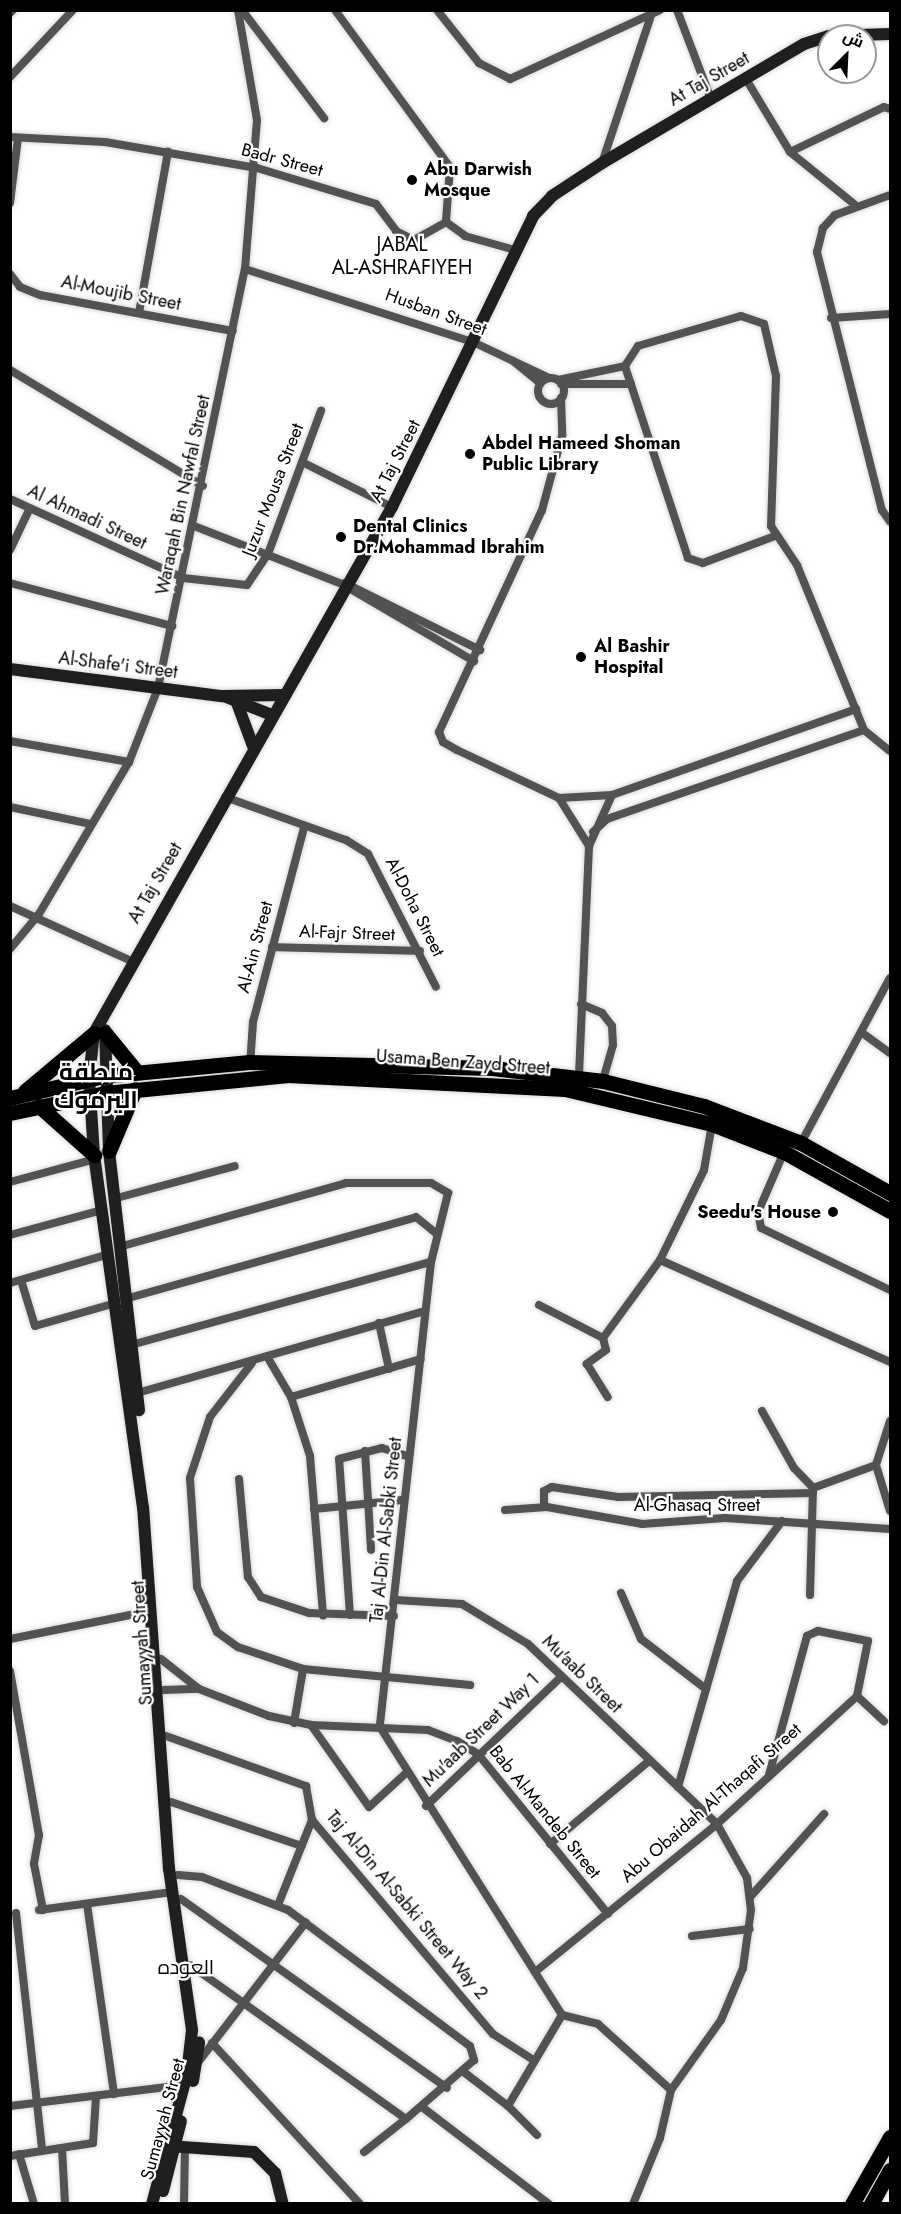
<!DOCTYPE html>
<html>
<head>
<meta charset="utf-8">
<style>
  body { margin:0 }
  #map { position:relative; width:901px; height:2214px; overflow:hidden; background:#fff; font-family:Jost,Cairo,sans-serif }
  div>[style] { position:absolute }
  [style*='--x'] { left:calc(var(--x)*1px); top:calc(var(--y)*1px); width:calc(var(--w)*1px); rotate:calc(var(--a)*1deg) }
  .roads { filter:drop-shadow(0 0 2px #dbdbdb) drop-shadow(0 0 2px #dbdbdb) }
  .street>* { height:8px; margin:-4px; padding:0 4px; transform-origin:4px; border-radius:4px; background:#525252 }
  .street>.ring { margin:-4px; padding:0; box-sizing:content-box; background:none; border:8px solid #525252; border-radius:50% }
  .secondary>* { height:12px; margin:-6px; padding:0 6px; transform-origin:6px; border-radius:6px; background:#1f1f1f }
  .highway>* { height:15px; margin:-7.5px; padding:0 7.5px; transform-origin:7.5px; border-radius:7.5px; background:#000 }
  .dots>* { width:16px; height:16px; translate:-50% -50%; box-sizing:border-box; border:3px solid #fff; border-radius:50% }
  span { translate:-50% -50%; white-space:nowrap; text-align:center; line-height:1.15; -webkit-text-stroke:4.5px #fff; paint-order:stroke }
  .street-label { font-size:18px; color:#000 }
  .poi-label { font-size:18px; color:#000; font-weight:700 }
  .left { translate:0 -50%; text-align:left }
  .right { translate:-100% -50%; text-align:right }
  .neighbourhood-label { font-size:20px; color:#000 }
  .district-label { font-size:24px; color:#000; font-weight:700 }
  .frame { position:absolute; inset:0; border:12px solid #000; pointer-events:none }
  .north { position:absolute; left:817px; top:24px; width:60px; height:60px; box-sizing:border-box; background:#fff; border:2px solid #999; border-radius:50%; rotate:24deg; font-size:16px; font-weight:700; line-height:24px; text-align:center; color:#000 }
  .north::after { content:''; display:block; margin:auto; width:21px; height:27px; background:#000; clip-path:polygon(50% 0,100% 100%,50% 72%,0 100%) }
</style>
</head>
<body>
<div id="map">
  <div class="roads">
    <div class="street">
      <i style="--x:242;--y:10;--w:136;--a:52.8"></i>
      <i style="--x:335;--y:10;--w:195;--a:53.8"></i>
      <i style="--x:450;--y:167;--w:55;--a:94.2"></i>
      <i style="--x:437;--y:10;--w:68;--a:51.6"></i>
      <i style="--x:479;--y:63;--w:35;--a:27"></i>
      <i style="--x:510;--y:79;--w:165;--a:-24.7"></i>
      <i style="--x:677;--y:10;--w:95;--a:69.1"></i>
      <i style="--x:10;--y:13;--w:4;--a:-45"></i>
      <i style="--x:10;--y:77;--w:92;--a:-46.8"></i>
      <i style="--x:746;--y:79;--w:85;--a:58.9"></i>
      <i style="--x:790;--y:152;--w:82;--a:39.1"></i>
      <i style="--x:10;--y:137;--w:95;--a:3"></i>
      <i style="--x:105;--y:142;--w:154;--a:9.7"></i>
      <i style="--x:257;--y:168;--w:124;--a:16.8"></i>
      <i style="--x:376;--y:204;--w:34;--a:53"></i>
      <i style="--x:396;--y:231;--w:20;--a:27"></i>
      <i style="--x:414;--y:240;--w:37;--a:-29"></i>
      <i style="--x:790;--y:152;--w:104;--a:-25.6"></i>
      <i style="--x:884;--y:107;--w:6;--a:18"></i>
      <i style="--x:602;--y:163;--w:158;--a:-71.6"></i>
      <i style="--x:890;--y:195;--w:59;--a:160"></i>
      <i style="--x:835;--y:215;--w:18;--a:133"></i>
      <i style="--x:823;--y:228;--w:25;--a:104"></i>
      <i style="--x:817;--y:252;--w:266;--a:75.9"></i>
      <i style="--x:882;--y:510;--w:14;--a:56"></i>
      <i style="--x:10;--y:203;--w:65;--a:-83"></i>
      <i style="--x:446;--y:222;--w:24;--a:36"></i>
      <i style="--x:465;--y:236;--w:52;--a:15.6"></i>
      <i style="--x:245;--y:269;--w:239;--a:17.8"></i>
      <i style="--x:473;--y:342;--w:84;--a:25.3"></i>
      <i style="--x:10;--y:274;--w:16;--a:52"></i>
      <i style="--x:20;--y:287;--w:22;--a:22"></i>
      <i style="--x:40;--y:295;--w:196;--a:10.6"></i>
      <i style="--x:139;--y:313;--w:164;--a:-79.8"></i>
      <i style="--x:831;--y:318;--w:59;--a:-3.9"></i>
      <i style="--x:513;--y:361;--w:35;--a:39"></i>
      <i style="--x:10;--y:370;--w:225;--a:31"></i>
      <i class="ring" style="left:538px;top:378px;width:18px;height:18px"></i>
      <i style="--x:558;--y:380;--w:68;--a:-11.8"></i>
      <i style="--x:561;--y:384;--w:70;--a:0"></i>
      <i style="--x:561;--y:398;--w:38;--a:88"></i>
      <i style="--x:562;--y:436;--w:77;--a:105.1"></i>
      <i style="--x:542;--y:510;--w:245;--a:114.9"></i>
      <i style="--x:439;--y:732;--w:11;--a:68"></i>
      <i style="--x:443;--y:742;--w:16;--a:30"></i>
      <i style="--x:457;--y:750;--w:113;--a:25.2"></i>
      <i style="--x:559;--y:798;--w:57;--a:58"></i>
      <i style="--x:589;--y:846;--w:232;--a:92.5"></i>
      <i style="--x:302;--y:462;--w:101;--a:26.6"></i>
      <i style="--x:10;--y:499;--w:190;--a:24.5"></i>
      <i style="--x:183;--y:578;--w:64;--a:6.2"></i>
      <i style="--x:247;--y:585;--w:37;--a:-56"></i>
      <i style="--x:268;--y:554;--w:153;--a:-69.7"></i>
      <i style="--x:194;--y:526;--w:159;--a:21.4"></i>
      <i style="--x:342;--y:584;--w:153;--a:30.3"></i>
      <i style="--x:775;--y:536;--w:77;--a:159.4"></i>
      <i style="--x:703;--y:563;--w:16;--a:-162"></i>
      <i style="--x:688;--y:558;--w:202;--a:-108.2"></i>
      <i style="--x:625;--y:366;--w:24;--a:-57"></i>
      <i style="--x:638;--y:346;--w:107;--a:-16.2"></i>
      <i style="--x:741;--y:316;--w:24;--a:19"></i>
      <i style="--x:764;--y:324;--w:53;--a:77"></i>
      <i style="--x:776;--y:376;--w:150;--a:91.9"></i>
      <i style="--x:771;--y:526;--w:47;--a:56.3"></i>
      <i style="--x:797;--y:565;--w:178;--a:67.9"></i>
      <i style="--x:864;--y:730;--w:33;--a:39"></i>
      <i style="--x:10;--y:550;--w:44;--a:-64.6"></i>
      <i style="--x:10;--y:583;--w:168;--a:14.9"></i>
      <i style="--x:345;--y:583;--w:151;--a:26.4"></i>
      <i style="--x:10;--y:741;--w:121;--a:10"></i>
      <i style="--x:612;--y:795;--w:259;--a:-19.4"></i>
      <i style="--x:225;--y:797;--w:128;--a:19.6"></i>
      <i style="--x:346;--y:840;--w:26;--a:32"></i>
      <i style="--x:368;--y:854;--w:149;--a:62.9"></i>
      <i style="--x:559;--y:798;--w:53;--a:-3.2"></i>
      <i style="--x:612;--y:795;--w:56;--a:114.3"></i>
      <i style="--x:10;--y:807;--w:83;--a:11.9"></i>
      <i style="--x:593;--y:832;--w:19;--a:-43"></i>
      <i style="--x:607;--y:819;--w:272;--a:-19.1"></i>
      <i style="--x:10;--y:906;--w:133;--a:24.4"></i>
      <i style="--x:272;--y:947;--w:148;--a:1.5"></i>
      <i style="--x:10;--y:949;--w:45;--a:-50.4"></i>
      <i style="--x:39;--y:914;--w:177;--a:-59.4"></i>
      <i style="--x:129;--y:762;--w:79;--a:-68.6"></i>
      <i style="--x:158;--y:688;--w:428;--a:-78.3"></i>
      <i style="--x:245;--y:269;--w:149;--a:-85.4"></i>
      <i style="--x:257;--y:120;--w:112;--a:-99.8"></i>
      <i style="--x:581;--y:1004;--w:23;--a:23"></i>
      <i style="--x:602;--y:1013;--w:16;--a:52"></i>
      <i style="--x:612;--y:1026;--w:19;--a:87"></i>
      <i style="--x:613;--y:1045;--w:37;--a:106"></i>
      <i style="--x:861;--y:1032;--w:36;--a:36"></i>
      <i style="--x:250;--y:1065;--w:43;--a:-86"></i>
      <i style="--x:253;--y:1022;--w:202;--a:-75.3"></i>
      <i style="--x:801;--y:1143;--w:187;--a:-61.7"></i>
      <i style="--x:784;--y:1152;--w:65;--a:113.4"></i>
      <i style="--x:758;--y:1212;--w:16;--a:79"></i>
      <i style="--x:761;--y:1228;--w:143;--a:25.7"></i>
      <i style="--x:10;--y:1182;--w:88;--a:-15.1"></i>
      <i style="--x:113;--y:1199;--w:126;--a:-15.1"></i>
      <i style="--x:10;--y:1235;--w:95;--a:-15.2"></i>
      <i style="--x:119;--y:1247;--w:236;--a:-15.7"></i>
      <i style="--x:346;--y:1183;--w:85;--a:0"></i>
      <i style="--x:431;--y:1183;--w:20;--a:30"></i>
      <i style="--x:448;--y:1193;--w:71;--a:103.8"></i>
      <i style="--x:431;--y:1262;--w:468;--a:96.3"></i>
      <i style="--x:380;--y:1727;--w:341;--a:57.7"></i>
      <i style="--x:660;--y:1260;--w:252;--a:23.9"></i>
      <i style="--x:21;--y:1280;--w:48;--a:73.1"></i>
      <i style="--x:35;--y:1326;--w:84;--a:-15.9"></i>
      <i style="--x:10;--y:1283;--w:103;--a:-16.3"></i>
      <i style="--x:125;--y:1299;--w:302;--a:-15.7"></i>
      <i style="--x:416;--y:1217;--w:26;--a:39"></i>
      <i style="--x:539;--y:1305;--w:72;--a:27.3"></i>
      <i style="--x:603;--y:1338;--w:12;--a:76"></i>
      <i style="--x:606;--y:1350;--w:24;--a:144"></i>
      <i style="--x:587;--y:1364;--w:39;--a:58"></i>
      <i style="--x:379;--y:1323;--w:47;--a:77.7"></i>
      <i style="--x:603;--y:1338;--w:97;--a:-53.8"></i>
      <i style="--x:660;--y:1260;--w:100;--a:-63.9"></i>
      <i style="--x:704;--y:1170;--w:47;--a:-80.1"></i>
      <i style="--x:131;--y:1345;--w:311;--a:-15.5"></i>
      <i style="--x:268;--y:1358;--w:45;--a:59.5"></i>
      <i style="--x:291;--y:1397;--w:62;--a:72.1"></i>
      <i style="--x:310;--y:1456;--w:160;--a:85.3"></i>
      <i style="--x:252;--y:1363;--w:68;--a:127.9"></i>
      <i style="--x:210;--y:1417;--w:64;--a:108.2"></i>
      <i style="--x:190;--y:1478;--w:109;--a:86.3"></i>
      <i style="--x:197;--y:1587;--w:49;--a:66"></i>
      <i style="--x:217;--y:1632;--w:26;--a:36"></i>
      <i style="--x:238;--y:1647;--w:69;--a:18.7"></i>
      <i style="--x:303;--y:1669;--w:168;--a:5.5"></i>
      <i style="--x:137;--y:1393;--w:299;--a:-15.9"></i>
      <i style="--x:291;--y:1397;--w:135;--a:-16.3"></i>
      <i style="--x:762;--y:1411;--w:65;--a:60.7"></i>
      <i style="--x:794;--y:1468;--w:28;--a:46"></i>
      <i style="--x:813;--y:1488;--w:67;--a:-20.1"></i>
      <i style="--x:890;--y:1421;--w:46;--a:107.7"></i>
      <i style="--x:876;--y:1465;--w:48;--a:73.1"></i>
      <i style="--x:365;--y:1451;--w:99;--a:86.5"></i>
      <i style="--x:239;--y:1479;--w:98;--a:84.8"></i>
      <i style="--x:248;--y:1577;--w:24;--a:57"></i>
      <i style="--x:261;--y:1597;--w:51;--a:18.4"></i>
      <i style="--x:309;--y:1613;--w:85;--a:2"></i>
      <i style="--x:544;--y:1507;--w:16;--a:-90"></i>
      <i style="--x:544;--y:1491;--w:9;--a:-27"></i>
      <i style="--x:552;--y:1487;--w:67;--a:8.6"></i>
      <i style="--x:618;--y:1497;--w:195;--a:-1.2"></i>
      <i style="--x:314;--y:1509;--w:89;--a:-5.8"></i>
      <i style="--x:505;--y:1510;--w:42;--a:-4.1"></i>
      <i style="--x:547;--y:1507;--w:97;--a:10.1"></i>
      <i style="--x:642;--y:1524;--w:83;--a:-4.1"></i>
      <i style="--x:725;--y:1518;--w:165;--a:3.8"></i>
      <i style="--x:621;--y:1593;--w:50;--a:66.5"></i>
      <i style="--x:641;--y:1639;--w:82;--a:37.6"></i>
      <i style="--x:810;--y:1595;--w:107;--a:-88.4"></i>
      <i style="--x:396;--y:1600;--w:66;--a:3.5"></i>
      <i style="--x:462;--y:1604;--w:77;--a:31.2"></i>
      <i style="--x:528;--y:1644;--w:261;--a:43.6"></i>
      <i style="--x:717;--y:1824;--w:62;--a:60.9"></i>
      <i style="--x:747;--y:1878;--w:32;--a:83"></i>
      <i style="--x:751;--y:1910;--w:59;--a:97.9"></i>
      <i style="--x:743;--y:1968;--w:56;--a:112.9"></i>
      <i style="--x:721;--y:2020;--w:86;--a:125.5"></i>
      <i style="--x:671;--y:2090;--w:49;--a:102.9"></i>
      <i style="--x:660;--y:2138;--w:71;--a:112.2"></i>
      <i style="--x:350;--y:1615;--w:156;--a:-94"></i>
      <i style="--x:339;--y:1459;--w:44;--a:-14.3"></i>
      <i style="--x:382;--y:1448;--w:28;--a:18"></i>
      <i style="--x:10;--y:1639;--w:143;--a:-11.3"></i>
      <i style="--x:161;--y:1659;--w:48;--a:38.3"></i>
      <i style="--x:199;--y:1689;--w:75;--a:21.1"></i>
      <i style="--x:269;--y:1716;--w:43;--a:12.1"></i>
      <i style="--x:311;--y:1725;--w:117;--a:2.4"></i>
      <i style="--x:428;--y:1730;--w:31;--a:21"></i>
      <i style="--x:457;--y:1741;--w:25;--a:32"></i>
      <i style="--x:478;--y:1754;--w:206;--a:50.9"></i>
      <i style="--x:10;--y:1671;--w:167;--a:80"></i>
      <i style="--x:39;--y:1835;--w:29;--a:100"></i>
      <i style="--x:34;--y:1864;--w:47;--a:78.9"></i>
      <i style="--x:163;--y:1690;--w:36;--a:-2"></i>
      <i style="--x:857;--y:1696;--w:37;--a:43"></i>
      <i style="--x:294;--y:1723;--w:55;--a:-80.5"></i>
      <i style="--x:311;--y:1725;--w:100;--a:54.7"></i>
      <i style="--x:369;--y:1807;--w:49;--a:-42.5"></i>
      <i style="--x:166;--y:1736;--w:149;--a:19.7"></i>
      <i style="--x:306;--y:1786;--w:35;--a:80"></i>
      <i style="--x:312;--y:1820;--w:280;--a:49.8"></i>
      <i style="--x:493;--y:2034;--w:46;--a:32.7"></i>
      <i style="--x:678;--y:1787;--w:214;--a:-74"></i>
      <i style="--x:737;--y:1581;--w:75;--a:-53.1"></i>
      <i style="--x:171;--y:1802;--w:138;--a:18.6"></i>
      <i style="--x:426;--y:1806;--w:185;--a:-43.7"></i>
      <i style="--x:550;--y:1844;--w:129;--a:-40"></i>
      <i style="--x:178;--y:1875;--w:24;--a:5"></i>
      <i style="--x:202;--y:1877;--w:92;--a:21"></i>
      <i style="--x:288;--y:1910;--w:227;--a:36.8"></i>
      <i style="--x:470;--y:2046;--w:15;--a:74"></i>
      <i style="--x:474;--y:2060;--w:90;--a:139.1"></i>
      <i style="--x:406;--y:2119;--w:265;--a:-144.5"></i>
      <i style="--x:751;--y:1896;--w:110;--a:-48.3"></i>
      <i style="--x:181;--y:1899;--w:326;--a:35.4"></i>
      <i style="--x:87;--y:1904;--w:192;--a:81.9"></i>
      <i style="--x:278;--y:1905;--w:92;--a:-68.2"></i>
      <i style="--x:39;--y:1910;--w:134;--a:-7.7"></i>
      <i style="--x:16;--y:1913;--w:237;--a:83.7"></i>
      <i style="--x:692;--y:1936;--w:58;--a:-6.9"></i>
      <i style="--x:535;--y:1972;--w:235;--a:-39.1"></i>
      <i style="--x:717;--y:1824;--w:190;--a:-42.4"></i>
      <i style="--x:857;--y:1696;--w:56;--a:-78.7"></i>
      <i style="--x:868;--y:1641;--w:51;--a:-168.7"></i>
      <i style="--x:818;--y:1631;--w:12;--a:156"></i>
      <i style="--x:807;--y:1636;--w:144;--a:105.3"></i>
      <i style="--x:562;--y:2015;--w:37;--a:14"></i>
      <i style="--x:598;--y:2024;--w:98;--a:42.1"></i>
      <i style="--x:212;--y:2043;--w:219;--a:47.4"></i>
      <i style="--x:199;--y:2061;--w:175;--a:-52.4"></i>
      <i style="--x:465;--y:2073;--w:54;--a:37.5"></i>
      <i style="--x:10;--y:2106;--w:175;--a:-6.9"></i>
      <i style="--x:422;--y:2107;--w:160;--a:37.4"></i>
      <i style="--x:537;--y:2135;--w:41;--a:-135"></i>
      <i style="--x:508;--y:2106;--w:106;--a:-59.3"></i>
      <i style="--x:62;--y:2148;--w:56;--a:86.9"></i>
      <i style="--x:364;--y:2152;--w:53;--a:-38.2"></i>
      <i style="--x:19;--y:2154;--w:52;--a:73.3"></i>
      <i style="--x:10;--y:2156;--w:84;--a:-8.9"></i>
      <i style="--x:93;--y:2143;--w:47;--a:-86.3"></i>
      <i style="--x:184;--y:2204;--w:57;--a:-89"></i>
    </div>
    <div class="secondary">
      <i style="--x:829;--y:36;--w:61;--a:-1.9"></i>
      <i style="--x:10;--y:669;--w:214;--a:7.3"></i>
      <i style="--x:222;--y:696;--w:62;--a:-0.9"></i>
      <i style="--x:226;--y:697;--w:49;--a:21.4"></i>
      <i style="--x:237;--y:703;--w:46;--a:69.6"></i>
      <i style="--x:105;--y:1030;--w:121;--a:88.1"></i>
      <i style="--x:109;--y:1151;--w:261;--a:83.4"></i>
      <i style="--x:193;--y:2081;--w:39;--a:-81"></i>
      <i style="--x:168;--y:2146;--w:86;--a:4"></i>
      <i style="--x:254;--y:2152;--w:30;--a:45"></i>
      <i style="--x:275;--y:2173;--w:32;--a:76"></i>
      <i style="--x:163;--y:2191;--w:72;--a:-75.6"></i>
      <i style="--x:152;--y:2204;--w:135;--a:-74.9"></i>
      <i style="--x:187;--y:2074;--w:44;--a:-83.5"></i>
      <i style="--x:192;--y:2030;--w:163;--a:-98.1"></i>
      <i style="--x:169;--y:1869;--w:362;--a:-94.1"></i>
      <i style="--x:143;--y:1508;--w:356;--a:-97.9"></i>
      <i style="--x:94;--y:1155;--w:77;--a:-93.7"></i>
      <i style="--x:89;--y:1078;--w:45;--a:-83.7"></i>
      <i style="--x:94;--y:1033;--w:605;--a:-60.47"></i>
      <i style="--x:392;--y:507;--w:323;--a:-64.1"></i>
      <i style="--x:533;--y:216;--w:28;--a:-46"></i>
      <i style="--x:552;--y:196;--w:60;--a:-33.4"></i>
      <i style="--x:602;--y:163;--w:234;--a:-30.5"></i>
      <i style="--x:804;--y:44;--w:26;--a:-18"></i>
    </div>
    <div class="highway">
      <i style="--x:105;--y:1033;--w:50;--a:50.6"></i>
      <i style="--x:25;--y:1091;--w:90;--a:-40"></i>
      <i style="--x:10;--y:1098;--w:96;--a:-13.3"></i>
      <i style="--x:103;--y:1076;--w:147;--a:-5.5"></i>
      <i style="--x:249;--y:1062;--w:243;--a:1.4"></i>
      <i style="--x:492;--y:1068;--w:112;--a:6.7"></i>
      <i style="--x:603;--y:1081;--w:104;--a:13.9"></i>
      <i style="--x:704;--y:1106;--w:104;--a:20.9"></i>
      <i style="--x:801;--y:1143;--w:102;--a:29.3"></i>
      <i style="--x:39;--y:1106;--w:74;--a:41.7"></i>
      <i style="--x:10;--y:1113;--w:97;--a:-11.9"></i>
      <i style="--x:105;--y:1093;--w:184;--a:-5.6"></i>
      <i style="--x:288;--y:1075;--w:277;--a:2.9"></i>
      <i style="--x:565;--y:1089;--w:151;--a:13.4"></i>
      <i style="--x:712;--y:1124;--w:77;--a:21.3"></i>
      <i style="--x:784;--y:1152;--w:121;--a:29.1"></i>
      <i style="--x:109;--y:1151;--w:67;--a:-67.2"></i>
      <i style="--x:852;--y:2204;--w:77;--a:-60.4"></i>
      <i style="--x:871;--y:2204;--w:39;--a:-61"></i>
    </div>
  </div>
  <div class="dots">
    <i style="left:412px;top:180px;background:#000"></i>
    <i style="left:470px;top:454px;background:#000"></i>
    <i style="left:341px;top:537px;background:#000"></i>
    <i style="left:581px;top:657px;background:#000"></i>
    <i style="left:833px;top:1212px;background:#000"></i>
  </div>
  <div class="street-label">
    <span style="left:709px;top:79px;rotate:-30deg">At Taj Street</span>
    <span style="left:282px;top:160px;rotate:15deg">Badr Street</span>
    <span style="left:121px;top:293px;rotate:11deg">Al-Moujib Street</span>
    <span style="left:436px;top:312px;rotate:20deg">Husban Street</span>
    <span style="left:395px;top:461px;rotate:-63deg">At Taj Street</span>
    <span style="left:273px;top:490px;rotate:-69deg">Juzur Mousa Street</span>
    <span style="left:183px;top:495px;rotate:-78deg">Waraqah Bin Nawfal Street</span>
    <span style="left:87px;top:517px;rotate:25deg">Al Ahmadi Street</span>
    <span style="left:118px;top:665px;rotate:7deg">Al-Shafe'i Street</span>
    <span style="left:155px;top:883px;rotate:-60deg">At Taj Street</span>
    <span style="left:415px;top:907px;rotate:63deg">Al-Doha Street</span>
    <span style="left:347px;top:933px;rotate:2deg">Al-Fajr Street</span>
    <span style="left:255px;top:947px;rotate:-75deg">Al-Ain Street</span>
    <span style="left:463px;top:1062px;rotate:4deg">Usama Ben Zayd Street</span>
    <span style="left:697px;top:1505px">Al-Ghasaq Street</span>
    <span style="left:386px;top:1530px;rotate:-84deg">Taj Al-Din Al-Sabki Street</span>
    <span style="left:142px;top:1643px;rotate:-94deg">Sumayyah Street</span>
    <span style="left:582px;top:1674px;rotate:44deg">Mu'aab Street</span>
    <span style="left:481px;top:1730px;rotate:-44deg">Mu'aab Street Way 1</span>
    <span style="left:711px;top:1803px;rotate:-41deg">Abu Obaidah Al-Thaqafi Street</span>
    <span style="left:545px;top:1812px;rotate:51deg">Bab Al-Mandeb Street</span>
    <span style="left:407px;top:1905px;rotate:50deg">Taj Al-Din Al-Sabki Street Way 2</span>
    <span style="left:163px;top:2119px;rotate:-75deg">Sumayyah Street</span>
  </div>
  <div class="poi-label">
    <span class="left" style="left:424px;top:180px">Abu Darwish<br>Mosque</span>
    <span class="left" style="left:482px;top:454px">Abdel Hameed Shoman<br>Public Library</span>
    <span class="left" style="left:353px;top:537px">Dental Clinics<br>Dr.Mohammad Ibrahim</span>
    <span class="left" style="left:594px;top:657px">Al Bashir<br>Hospital</span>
    <span class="right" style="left:821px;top:1212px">Seedu's House</span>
  </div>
  <div class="neighbourhood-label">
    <span style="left:402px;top:256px">JABAL<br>AL-ASHRAFIYEH</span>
    <span style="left:186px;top:1967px">العوده</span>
  </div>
  <div class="district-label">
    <span style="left:96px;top:1086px">منطقة<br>اليرموك</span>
  </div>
  <div class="frame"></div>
  <div class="north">ش</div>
</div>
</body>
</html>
